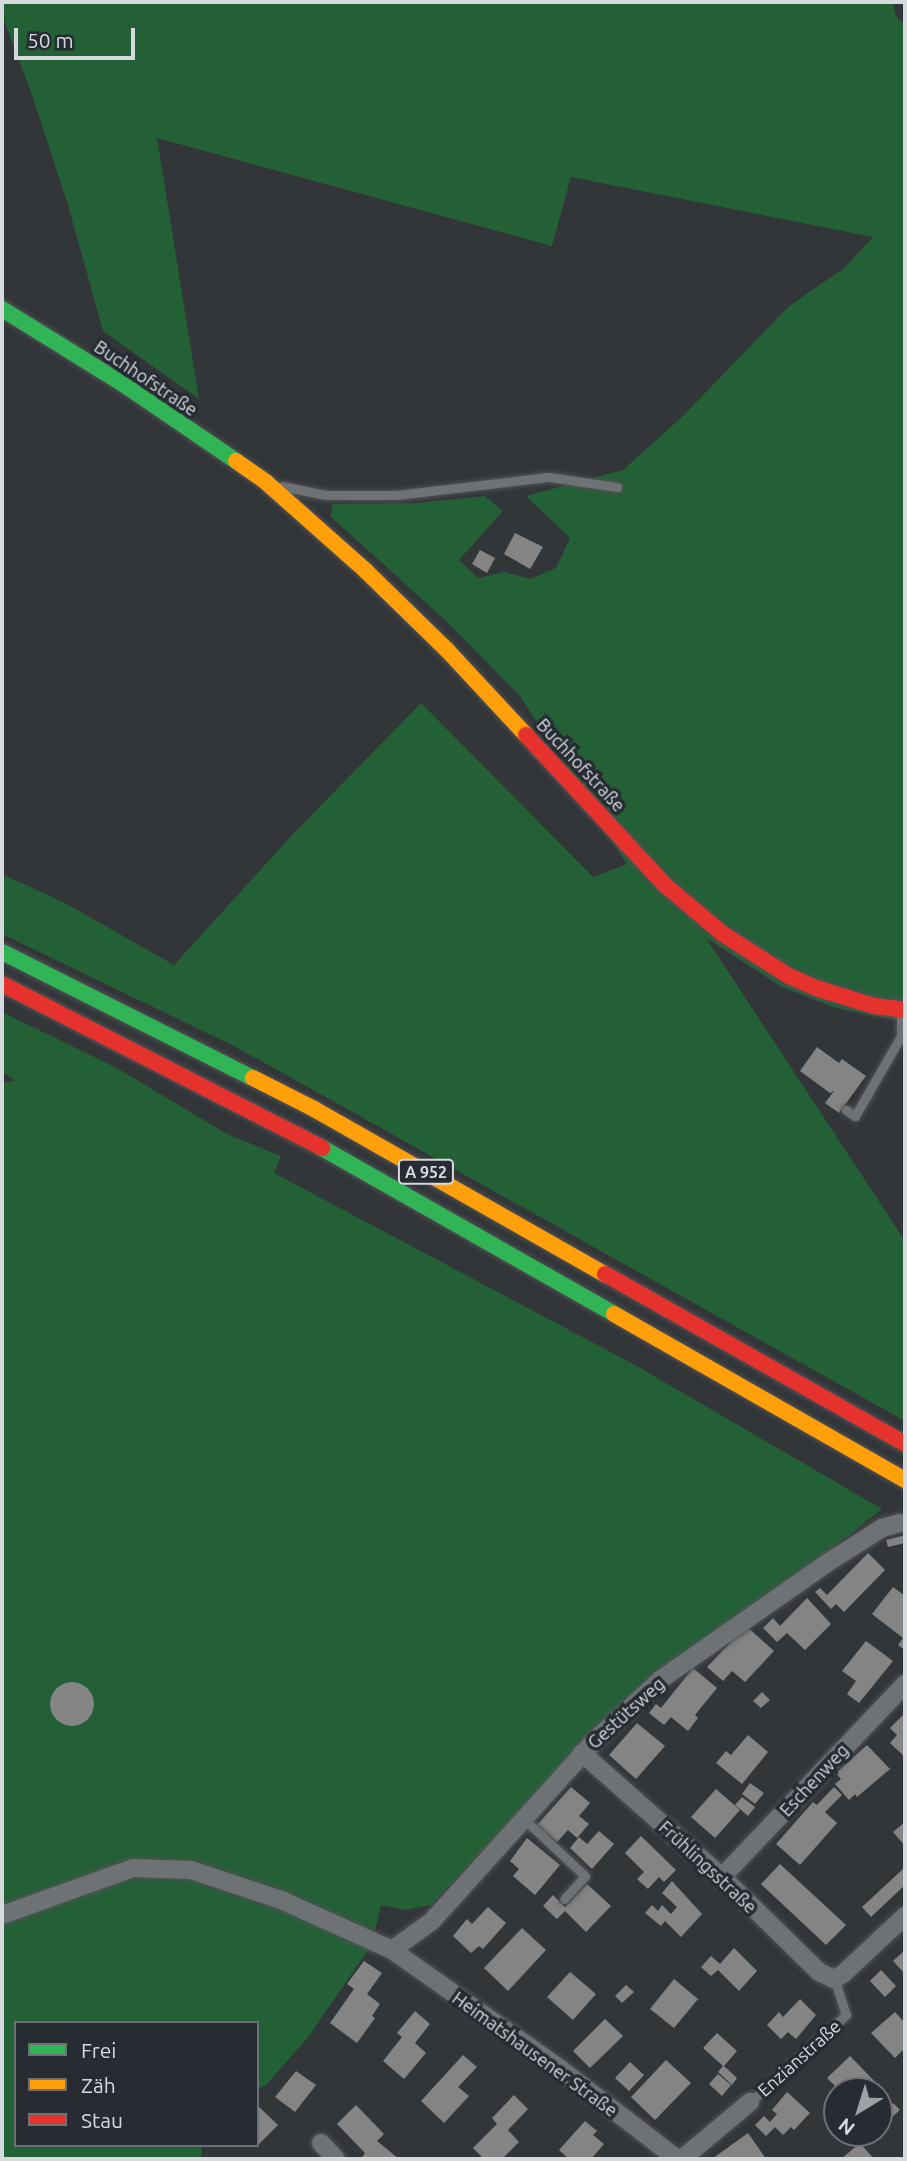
<!DOCTYPE html>
<html>
<head>
<meta charset="utf-8">
<style>
  body { margin:0 }
  #map { position:relative; width:907px; height:2161px; overflow:hidden; background:#333639; font-family:Ubuntu,sans-serif }
  div>[style] { position:absolute }
  [style*='--x'] { left:calc(var(--x)*1px); top:calc(var(--y)*1px); width:calc(var(--w)*1px); rotate:calc(var(--a)*1deg) }
  .green>* { inset:0; background:#236036 }
  .building>* { inset:0; background:#848484 }
  .round { border-radius:50% }
  .roads { filter:drop-shadow(0 0 2px #505256) drop-shadow(0 0 2px #505256) }
  .lane>* { height:9px; margin:-4.5px; padding:0 4.5px; transform-origin:4.5px; border-radius:4.5px; background:#6f7274 }
  .street>* { height:18px; margin:-9px; padding:0 9px; transform-origin:9px; border-radius:9px; background:#6f7274 }
  .fast>* { height:16px; margin:-8px; padding:0 8px; transform-origin:8px; border-radius:8px; background:#30b455 }
  .slow>* { height:16px; margin:-8px; padding:0 8px; transform-origin:8px; border-radius:8px; background:#ff9f0a }
  .jam>* { height:16px; margin:-8px; padding:0 8px; transform-origin:8px; border-radius:8px; background:#e5322d }
  span { translate:-50% -50%; white-space:nowrap; text-align:center; line-height:1.15; -webkit-text-stroke:7px #272b32; paint-order:stroke }
  .shield-label span { padding:2px 5px; background:#272b32; border:2px solid; border-radius:5px; -webkit-text-stroke-width:0 }
  .shield-label { font-size:16px; color:#d6d9de; font-weight:700 }
  .street-label { font-size:18px; color:#d6d9de }
  .frame { position:absolute; inset:0; border:4px solid #d6d9de; pointer-events:none }
  .legend { position:absolute; left:14px; top:2021px; width:245px; height:126px; box-sizing:border-box; background:#272b32; border:2px solid #6d7177; margin:0; padding:9px 12px; list-style:none; font-size:21px; color:#d6d9de }
  .legend li { display:flex; align-items:center; gap:14px; height:35px }
  .legend b { width:35px; border:2px solid #6d7177 }
  .north { position:absolute; left:823px; top:2077px; width:70px; height:70px; box-sizing:border-box; background:#272b32; border:2px solid #6d7177; border-radius:50%; rotate:218deg; font-size:19px; font-weight:700; line-height:28px; text-align:center; color:#d6d9de }
  .north::after { content:''; display:block; margin:auto; width:24px; height:32px; background:#9da0a4; clip-path:polygon(50% 0,100% 100%,50% 72%,0 100%) }
  .scale { position:absolute; left:14px; top:28px; width:121px; height:32px; box-sizing:border-box; border:4px solid #d6d9de; border-top:0; padding-left:9px; font-size:21px; line-height:24px; white-space:nowrap; color:#d6d9de; -webkit-text-stroke:5px #272b32; paint-order:stroke }
</style>
</head>
<body>
<div id="map">
  <div class="green">
    <i style="clip-path:polygon(2px 2px,893px 2px,896px 16px,905px 25px,905px 1022px,836px 1008px,780px 986px,706px 938px,905px 1241px,905px 1421px,236px 1047px,2px 934px,2px 874px,65px 903px,174px 965px,293px 834px,421px 703px,593px 877px,627px 864px,520px 696px,444px 619px,331px 517px,332px 504px,416px 503px,485px 496px,503px 511px,459px 560px,478px 578px,504px 572px,530px 579px,556px 568px,570px 538px,526px 496px,623px 470px,683px 416px,788px 307px,844px 268px,873px 237px,571px 177px,552px 246px,157px 138px,199px 399px,103px 331px,68px 205px,32px 95px,2px 15px)"></i>
    <i style="clip-path:polygon(2px 1012px,117px 1068px,227px 1134px,281px 1156px,274px 1173px,635px 1365px,882px 1509px,594px 1736px,431px 1905px,405px 1910px,381px 1905px,372px 1944px,309px 2036px,266px 2085px,257px 2089px,257px 2023px,16px 2023px,16px 2145px,202px 2145px,201px 2159px,2px 2159px,2px 1082px,15px 1081px,2px 1071px)"></i>
  </div>
  <div class="building">
    <i style="clip-path:polygon(515px 533px,543px 547px,530px 569px,504px 554px)"></i>
    <i style="clip-path:polygon(480px 550px,495px 558px,487px 573px,472px 564px)"></i>
    <i style="clip-path:polygon(817px 1047px,839px 1063px,842px 1059px,866px 1076px,839px 1113px,825px 1103px,834px 1091px,830px 1093px,800px 1071px)"></i>
    <i style="clip-path:polygon(905px 1535px,905px 1543px,888px 1547px,886px 1540px)"></i>
    <i style="clip-path:polygon(868px 1553px,885px 1570px,844px 1612px,836px 1604px,831px 1609px,815px 1592px,820px 1588px,827px 1595px)"></i>
    <i style="clip-path:polygon(893px 1587px,905px 1596px,905px 1650px,898px 1645px,903px 1638px,872px 1614px)"></i>
    <i style="clip-path:polygon(807px 1598px,831px 1624px,805px 1650px,787px 1633px,777px 1642px,763px 1628px,773px 1618px,780px 1626px)"></i>
    <i style="clip-path:polygon(746px 1626px,774px 1651px,745px 1682px,732px 1671px,723px 1681px,707px 1667px)"></i>
    <i style="clip-path:polygon(866px 1641px,893px 1661px,859px 1703px,847px 1694px,856px 1681px,842px 1671px)"></i>
    <i style="clip-path:polygon(693px 1668px,717px 1688px,695px 1715px,698px 1718px,688px 1731px,671px 1717px,664px 1725px,649px 1713px,656px 1704px,661px 1708px)"></i>
    <i class="round" style="left:50px;top:1682px;width:44px;height:44px"></i>
    <i style="clip-path:polygon(762px 1692px,770px 1700px,761px 1708px,753px 1701px)"></i>
    <i style="clip-path:polygon(905px 1713px,905px 1754px,904px 1756px,890px 1743px,897px 1735px,890px 1728px)"></i>
    <i style="clip-path:polygon(637px 1723px,665px 1746px,636px 1779px,609px 1755px)"></i>
    <i style="clip-path:polygon(748px 1735px,768px 1752px,742px 1784px,716px 1763px,726px 1751px,731px 1755px)"></i>
    <i style="clip-path:polygon(867px 1745px,890px 1769px,857px 1797px,855px 1794px,849px 1800px,835px 1784px,841px 1779px,836px 1773px)"></i>
    <i style="clip-path:polygon(750px 1783px,764px 1793px,755px 1804px,742px 1794px)"></i>
    <i style="clip-path:polygon(571px 1787px,590px 1803px,579px 1816px,589px 1824px,577px 1838px,568px 1830px,557px 1842px,537px 1825px)"></i>
    <i style="clip-path:polygon(834px 1787px,842px 1795px,825px 1812px,837px 1823px,800px 1865px,776px 1844px,813px 1802px,817px 1805px)"></i>
    <i style="clip-path:polygon(716px 1789px,740px 1810px,715px 1838px,691px 1817px)"></i>
    <i style="clip-path:polygon(742px 1797px,755px 1807px,748px 1816px,735px 1805px)"></i>
    <i style="clip-path:polygon(905px 1822px,905px 1846px,893px 1832px)"></i>
    <i style="clip-path:polygon(599px 1831px,614px 1844px,592px 1869px,570px 1848px,579px 1837px,587px 1844px)"></i>
    <i style="clip-path:polygon(641px 1836px,676px 1870px,664px 1882px,659px 1877px,648px 1889px,637px 1879px,644px 1872px,625px 1853px)"></i>
    <i style="clip-path:polygon(527px 1838px,560px 1865px,535px 1895px,513px 1876px,519px 1869px,510px 1861px)"></i>
    <i style="clip-path:polygon(780px 1864px,846px 1925px,826px 1945px,761px 1884px)"></i>
    <i style="clip-path:polygon(903px 1869px,905px 1885px,871px 1917px,862px 1907px)"></i>
    <i style="clip-path:polygon(672px 1881px,702px 1914px,681px 1937px,665px 1921px,661px 1926px,645px 1913px,652px 1905px,658px 1911px,662px 1905px,671px 1914px,677px 1907px,662px 1893px)"></i>
    <i style="clip-path:polygon(587px 1884px,611px 1906px,586px 1932px,565px 1911px,557px 1919px,543px 1906px,553px 1895px,565px 1907px)"></i>
    <i style="clip-path:polygon(488px 1907px,506px 1923px,483px 1949px,479px 1946px,471px 1953px,453px 1936px,467px 1919px,472px 1924px)"></i>
    <i style="clip-path:polygon(522px 1928px,546px 1950px,508px 1991px,484px 1968px)"></i>
    <i style="clip-path:polygon(734px 1948px,757px 1971px,739px 1991px,718px 1970px,711px 1976px,701px 1967px,711px 1956px,720px 1964px)"></i>
    <i style="clip-path:polygon(905px 1950px,905px 1974px,893px 1961px)"></i>
    <i style="clip-path:polygon(364px 1961px,382px 1973px,367px 1994px,380px 2004px,372px 2016px,375px 2018px,357px 2043px,330px 2023px,354px 1989px,347px 1984px)"></i>
    <i style="clip-path:polygon(881px 1970px,896px 1986px,885px 1997px,870px 1981px)"></i>
    <i style="clip-path:polygon(570px 1972px,596px 1994px,573px 2020px,547px 1997px)"></i>
    <i style="clip-path:polygon(674px 1979px,698px 1999px,674px 2028px,650px 2009px)"></i>
    <i style="clip-path:polygon(626px 1985px,634px 1992px,622px 2003px,615px 1996px)"></i>
    <i style="clip-path:polygon(800px 1999px,816px 2015px,796px 2039px,788px 2032px,781px 2039px,767px 2025px,779px 2012px,783px 2017px)"></i>
    <i style="clip-path:polygon(415px 2011px,430px 2024px,415px 2043px,426px 2053px,404px 2079px,383px 2061px,402px 2037px,397px 2033px)"></i>
    <i style="clip-path:polygon(895px 2012px,905px 2023px,905px 2048px,895px 2058px,871px 2033px)"></i>
    <i style="clip-path:polygon(605px 2019px,623px 2036px,590px 2068px,573px 2051px)"></i>
    <i style="clip-path:polygon(717px 2033px,737px 2051px,724px 2066px,737px 2078px,732px 2085px,718px 2072px,723px 2066px,703px 2048px)"></i>
    <i style="clip-path:polygon(463px 2055px,477px 2067px,458px 2087px,469px 2096px,444px 2123px,421px 2101px)"></i>
    <i style="clip-path:polygon(850px 2056px,881px 2088px,877px 2091px,840px 2091px,827px 2078px)"></i>
    <i style="clip-path:polygon(666px 2060px,691px 2083px,655px 2120px,631px 2097px)"></i>
    <i style="clip-path:polygon(630px 2062px,644px 2075px,629px 2091px,615px 2078px)"></i>
    <i style="clip-path:polygon(296px 2071px,316px 2085px,295px 2112px,275px 2097px)"></i>
    <i style="clip-path:polygon(718px 2074px,731px 2085px,722px 2096px,709px 2084px)"></i>
    <i style="clip-path:polygon(787px 2092px,810px 2113px,794px 2130px,791px 2127px,783px 2135px,775px 2127px,766px 2136px,755px 2125px,764px 2116px,770px 2122px,777px 2114px,772px 2110px)"></i>
    <i style="clip-path:polygon(514px 2095px,528px 2109px,508px 2130px,519px 2142px,502px 2159px,484px 2159px,473px 2148px,497px 2124px,492px 2118px)"></i>
    <i style="clip-path:polygon(893px 2103px,900px 2110px,892px 2117px,886px 2110px)"></i>
    <i style="clip-path:polygon(257px 2105px,278px 2125px,257px 2146px)"></i>
    <i style="clip-path:polygon(356px 2105px,384px 2134px,377px 2141px,399px 2159px,361px 2159px,365px 2153px,337px 2124px)"></i>
    <i style="clip-path:polygon(585px 2121px,597px 2131px,593px 2135px,604px 2144px,591px 2159px,569px 2159px,559px 2150px)"></i>
    <i style="clip-path:polygon(748px 2133px,766px 2159px,712px 2159px)"></i>
    <i style="clip-path:polygon(860px 2143px,874px 2159px,841px 2159px)"></i>
  </div>
  <div class="roads">
    <div class="lane">
      <i style="--x:282;--y:486;--w:45;--a:11.6"></i>
      <i style="--x:326;--y:495;--w:71;--a:0"></i>
      <i style="--x:397;--y:495;--w:153;--a:-6.8"></i>
      <i style="--x:549;--y:477;--w:69;--a:8.4"></i>
      <i style="--x:846;--y:1110;--w:11;--a:34"></i>
      <i style="--x:855;--y:1116;--w:92;--a:-60.1"></i>
      <i style="--x:901;--y:1036;--w:25;--a:-90"></i>
      <i style="--x:523;--y:1818;--w:85;--a:43.1"></i>
      <i style="--x:585;--y:1876;--w:31;--a:132"></i>
      <i style="--x:750;--y:2102;--w:130;--a:-42.2"></i>
      <i style="--x:846;--y:2015;--w:38;--a:-108"></i>
    </div>
    <div class="street">
      <i style="--x:582;--y:1753;--w:187;--a:41.5"></i>
      <i style="--x:722;--y:1877;--w:136;--a:44.4"></i>
      <i style="--x:819;--y:1972;--w:17;--a:25"></i>
      <i style="--x:834;--y:1979;--w:10;--a:-29"></i>
      <i style="--x:843;--y:1974;--w:85;--a:-43.1"></i>
      <i style="--x:722;--y:1877;--w:266;--a:-46.5"></i>
      <i style="--x:2;--y:1915;--w:139;--a:-19.7"></i>
      <i style="--x:133;--y:1868;--w:58;--a:2"></i>
      <i style="--x:191;--y:1870;--w:95;--a:18.4"></i>
      <i style="--x:281;--y:1900;--w:122;--a:24.2"></i>
      <i style="--x:392;--y:1950;--w:204;--a:35.2"></i>
      <i style="--x:559;--y:2068;--w:149;--a:37.6"></i>
      <i style="--x:392;--y:1950;--w:49;--a:-35.9"></i>
      <i style="--x:432;--y:1921;--w:242;--a:-48"></i>
      <i style="--x:594;--y:1741;--w:90;--a:-42.7"></i>
      <i style="--x:660;--y:1680;--w:204;--a:-35"></i>
      <i style="--x:827;--y:1563;--w:65;--a:-32.5"></i>
      <i style="--x:882;--y:1528;--w:18;--a:-16"></i>
      <i style="--x:321;--y:2143;--w:22;--a:47"></i>
      <i style="--x:682;--y:2159;--w:89;--a:-40"></i>
    </div>
    <div class="fast">
      <i style="--x:2;--y:309;--w:142;--a:31.8"></i>
      <i style="--x:123;--y:384;--w:137;--a:34.3"></i>
      <i style="--x:2;--y:952;--w:281;--a:26.7"></i>
      <i style="--x:322;--y:1148;--w:336;--a:29.6"></i>
    </div>
    <div class="slow">
      <i style="--x:236;--y:461;--w:38;--a:35"></i>
      <i style="--x:267;--y:483;--w:132;--a:41.6"></i>
      <i style="--x:366;--y:571;--w:113;--a:44.3"></i>
      <i style="--x:447;--y:650;--w:116;--a:47.1"></i>
      <i style="--x:253;--y:1078;--w:68;--a:26.9"></i>
      <i style="--x:314;--y:1109;--w:335;--a:29.6"></i>
      <i style="--x:614;--y:1314;--w:335;--a:29.7"></i>
    </div>
    <div class="jam">
      <i style="--x:526;--y:735;--w:205;--a:47.2"></i>
      <i style="--x:665;--y:885;--w:76;--a:40.2"></i>
      <i style="--x:723;--y:934;--w:78;--a:32.5"></i>
      <i style="--x:789;--y:976;--w:30;--a:24"></i>
      <i style="--x:816;--y:988;--w:61;--a:17.2"></i>
      <i style="--x:874;--y:1006;--w:31;--a:7"></i>
      <i style="--x:2;--y:984;--w:360;--a:27.1"></i>
      <i style="--x:605;--y:1274;--w:345;--a:29.5"></i>
    </div>
  </div>
  <div class="shield-label">
    <span style="left:426px;top:1172px">A 952</span>
  </div>
  <div class="street-label">
    <span style="left:146px;top:378px;rotate:34deg">Buchhofstraße</span>
    <span style="left:581px;top:765px;rotate:47deg">Buchhofstraße</span>
    <span style="left:626px;top:1713px;rotate:-42deg">Gestütsweg</span>
    <span style="left:814px;top:1780px;rotate:-47deg">Eschenweg</span>
    <span style="left:708px;top:1867px;rotate:43deg">Frühlingsstraße</span>
    <span style="left:535px;top:2054px;rotate:36deg">Heimatshausener Straße</span>
    <span style="left:799px;top:2058px;rotate:-42deg">Enzianstraße</span>
  </div>
  <div class="frame"></div>
  <ul class="legend">
  <li><b style="height:9px;background:#30b455"></b>Frei</li>
  <li><b style="height:9px;background:#ff9f0a"></b>Zäh</li>
  <li><b style="height:9px;background:#e5322d"></b>Stau</li>
  </ul>
  <div class="north">N</div>
  <div class="scale">50 m</div>
</div>
</body>
</html>
